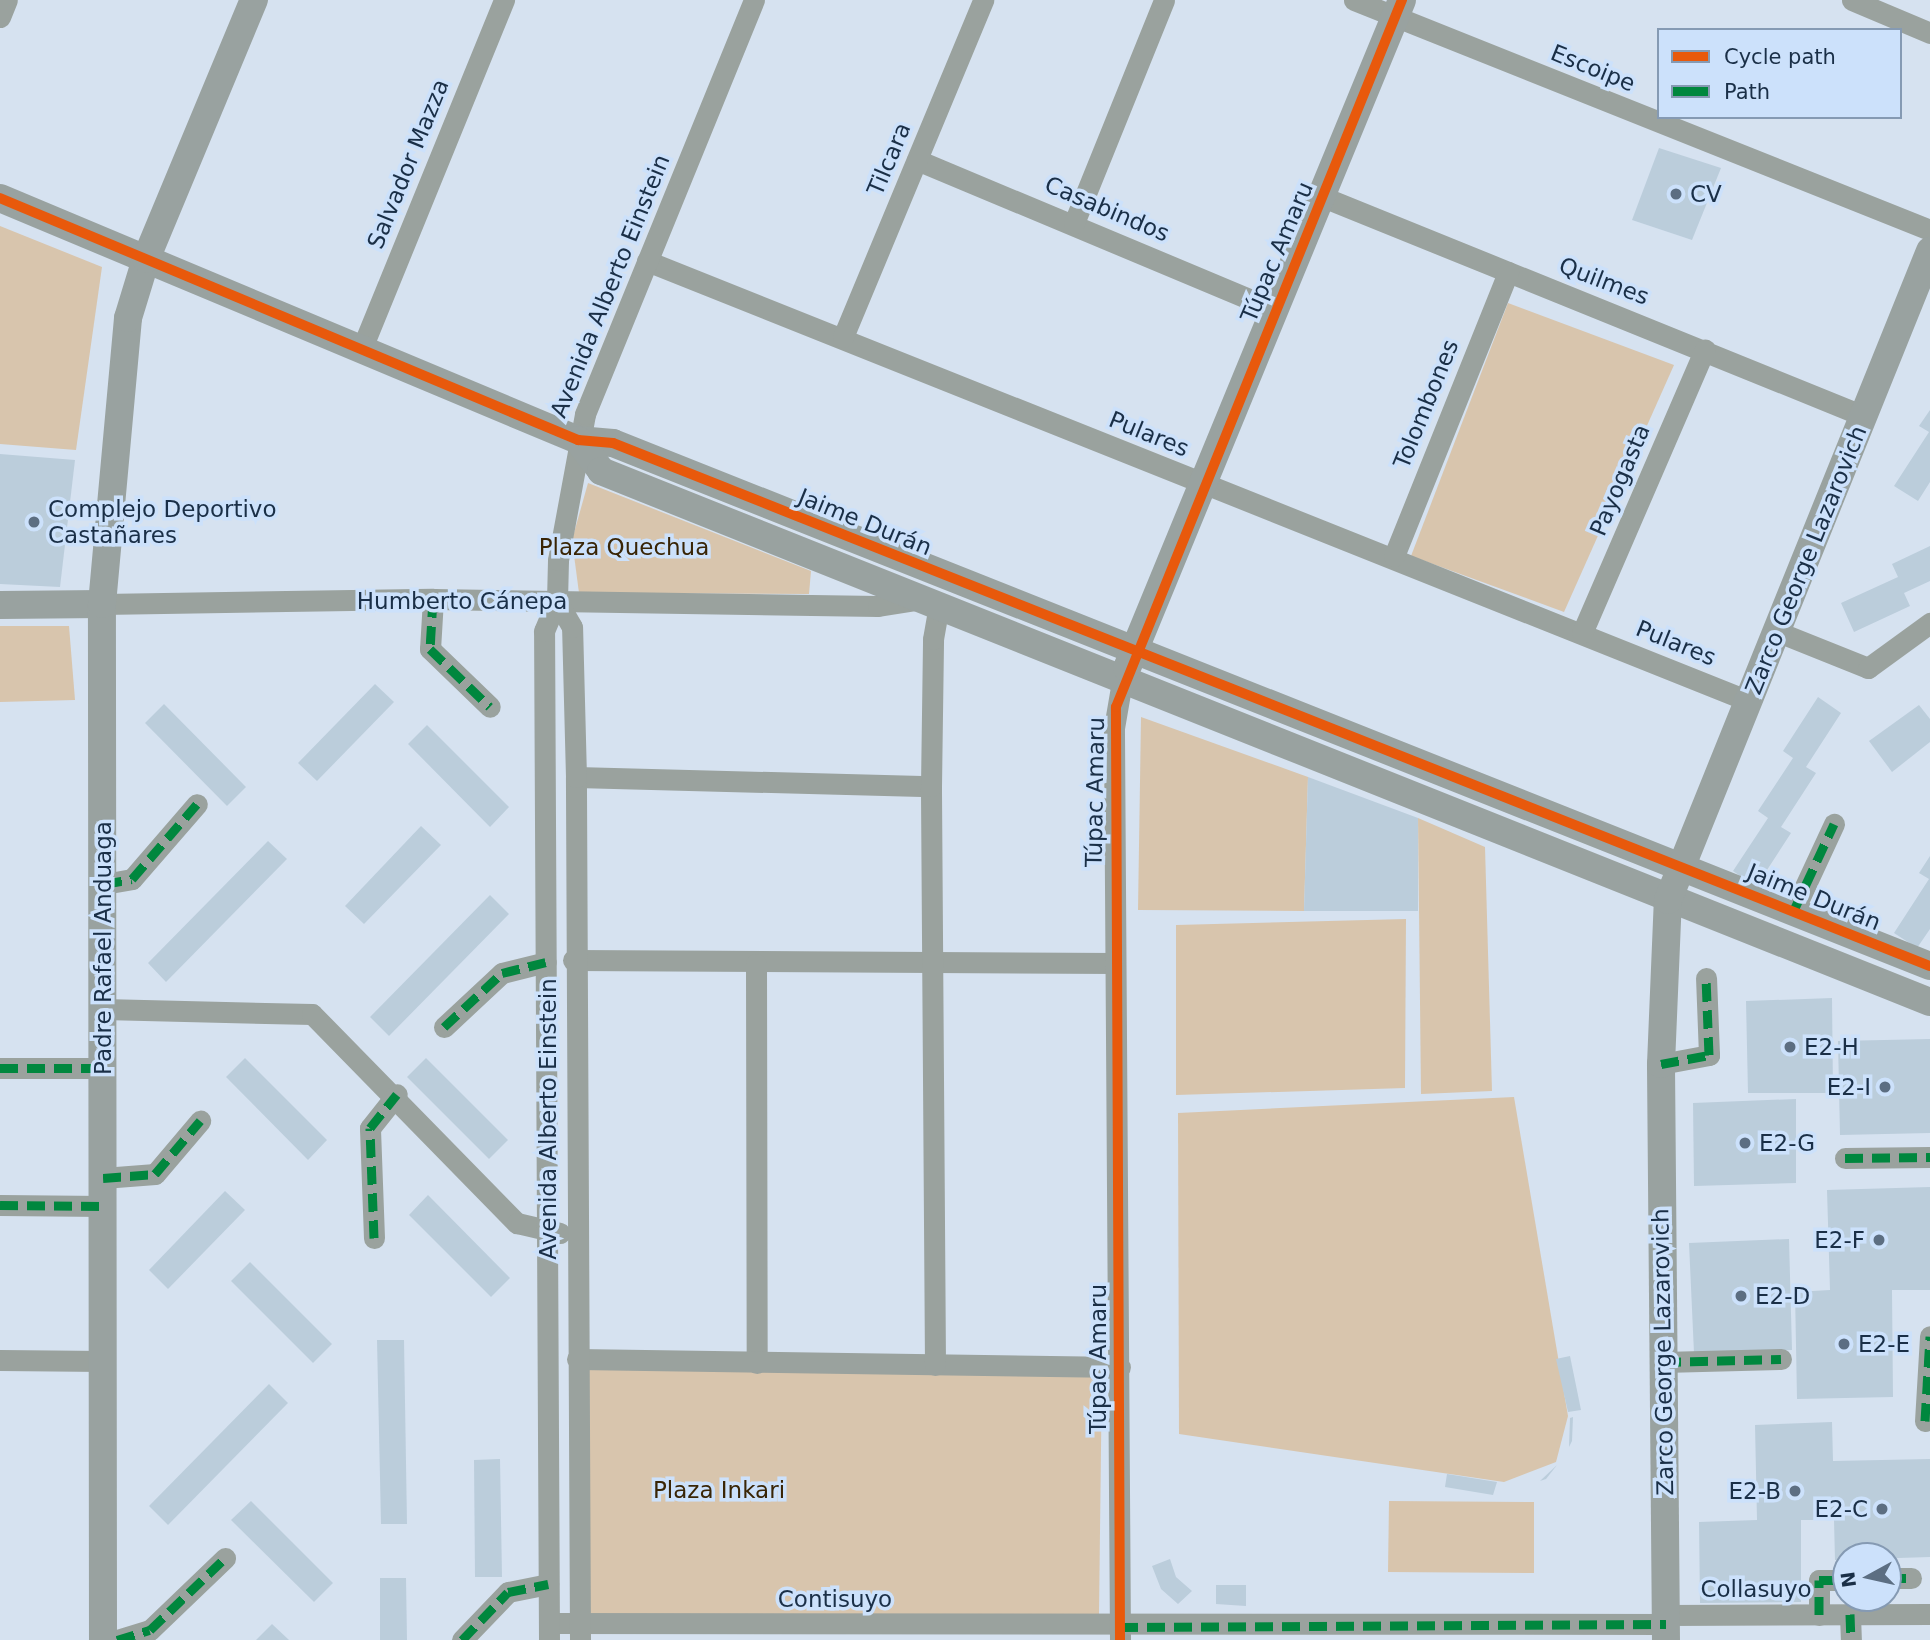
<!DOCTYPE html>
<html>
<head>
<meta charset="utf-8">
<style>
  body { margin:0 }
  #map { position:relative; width:1930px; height:1640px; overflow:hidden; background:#d6e2f0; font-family:"DejaVu Sans",sans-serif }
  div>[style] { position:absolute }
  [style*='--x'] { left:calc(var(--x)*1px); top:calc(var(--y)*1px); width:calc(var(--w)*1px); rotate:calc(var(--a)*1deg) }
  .green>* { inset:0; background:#d8c5ad }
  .building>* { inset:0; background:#bbcddb }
  .street>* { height:21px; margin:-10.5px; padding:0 10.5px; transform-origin:10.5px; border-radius:10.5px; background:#9aa29e }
  .secondary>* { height:28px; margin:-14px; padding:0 14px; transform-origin:14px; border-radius:14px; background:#99a2a0 }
  .quiet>* { height:9px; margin-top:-4.5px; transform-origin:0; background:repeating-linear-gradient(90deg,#00873e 0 18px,transparent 0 27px) }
  .cycleway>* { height:10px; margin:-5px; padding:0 5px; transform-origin:5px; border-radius:5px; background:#e8590c }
  .dots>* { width:19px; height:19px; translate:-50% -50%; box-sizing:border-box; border:4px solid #cce1fb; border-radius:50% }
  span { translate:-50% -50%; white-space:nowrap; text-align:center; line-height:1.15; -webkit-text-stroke:7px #cce1fb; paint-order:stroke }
  .street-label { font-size:23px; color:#1a2f47 }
  .poi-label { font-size:23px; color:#1a2f47 }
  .left { translate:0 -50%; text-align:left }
  .right { translate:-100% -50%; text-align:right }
  .park-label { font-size:23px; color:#392506 }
  .legend { position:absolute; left:1657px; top:28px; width:245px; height:91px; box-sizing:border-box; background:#cce1fb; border:2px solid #859ab3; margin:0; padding:9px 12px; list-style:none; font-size:21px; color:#1a2f47 }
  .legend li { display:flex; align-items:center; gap:14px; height:35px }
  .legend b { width:35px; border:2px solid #859ab3 }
  .north { position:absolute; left:1832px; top:1542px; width:70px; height:70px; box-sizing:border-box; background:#cce1fb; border:2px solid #859ab3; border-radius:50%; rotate:262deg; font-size:19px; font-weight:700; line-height:28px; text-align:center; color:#1a2f47 }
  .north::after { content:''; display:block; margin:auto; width:24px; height:32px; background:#5c6e82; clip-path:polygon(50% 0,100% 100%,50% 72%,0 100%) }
</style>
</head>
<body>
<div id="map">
  <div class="green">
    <i style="clip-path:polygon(0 226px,102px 267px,76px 450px,0 444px)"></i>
    <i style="clip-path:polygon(1508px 303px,1674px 365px,1564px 612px,1411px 556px)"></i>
    <i style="clip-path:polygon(588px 483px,811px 571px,809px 594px,579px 593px,572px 540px)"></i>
    <i style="clip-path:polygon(0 626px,69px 626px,75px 700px,0 702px)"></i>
    <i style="clip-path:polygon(1141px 717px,1308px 777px,1304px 911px,1138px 910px)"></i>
    <i style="clip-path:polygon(1418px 818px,1485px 847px,1492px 1091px,1421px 1094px)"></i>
    <i style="clip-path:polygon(1406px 919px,1405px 1088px,1176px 1095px,1176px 925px)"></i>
    <i style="clip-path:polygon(1514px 1097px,1568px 1416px,1556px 1462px,1504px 1482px,1179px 1434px,1178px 1113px)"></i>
    <i style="clip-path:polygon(589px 1360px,1102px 1367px,1099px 1615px,590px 1618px)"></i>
    <i style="clip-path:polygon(1389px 1501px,1534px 1502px,1534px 1573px,1388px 1572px)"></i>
  </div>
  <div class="building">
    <i style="clip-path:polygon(1659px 148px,1721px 168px,1692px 240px,1632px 220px)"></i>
    <i style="clip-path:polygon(1930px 410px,1930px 482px,1918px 501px,1894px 486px,1929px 432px,1919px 426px)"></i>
    <i style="clip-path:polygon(0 454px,75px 460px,60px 587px,0 584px)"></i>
    <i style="clip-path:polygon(1930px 546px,1930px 581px,1904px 593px,1910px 606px,1854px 632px,1841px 603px,1898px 577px,1892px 564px)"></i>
    <i style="clip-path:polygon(375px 684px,394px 702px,317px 781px,298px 763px)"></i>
    <i style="clip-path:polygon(1818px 697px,1841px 713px,1806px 767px,1816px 773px,1781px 827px,1791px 833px,1756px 887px,1733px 871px,1768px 818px,1758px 811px,1793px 758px,1783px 751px)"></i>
    <i style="clip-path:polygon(164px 704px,246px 787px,227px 806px,145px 723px)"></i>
    <i style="clip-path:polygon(1919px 705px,1930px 719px,1930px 742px,1892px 772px,1869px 741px)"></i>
    <i style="clip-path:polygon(427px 725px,509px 807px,490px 827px,408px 744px)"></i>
    <i style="clip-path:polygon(1308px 777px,1418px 818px,1418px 911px,1304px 911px)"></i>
    <i style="clip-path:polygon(421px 826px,441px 845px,364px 924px,345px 906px)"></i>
    <i style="clip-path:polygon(268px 841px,287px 859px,166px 982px,148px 963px)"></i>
    <i style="clip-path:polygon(1930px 856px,1930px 929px,1917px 948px,1894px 933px,1929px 879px,1919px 873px)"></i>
    <i style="clip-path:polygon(490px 895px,509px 914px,389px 1036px,370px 1017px)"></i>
    <i style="clip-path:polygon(1832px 998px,1833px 1093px,1748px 1093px,1746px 1001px)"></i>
    <i style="clip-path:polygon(1930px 1039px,1930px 1133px,1840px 1135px,1838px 1041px)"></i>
    <i style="clip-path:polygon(245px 1058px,327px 1140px,308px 1160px,226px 1077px)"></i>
    <i style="clip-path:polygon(426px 1058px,508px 1140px,489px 1159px,407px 1077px)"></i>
    <i style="clip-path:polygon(1796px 1099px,1796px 1183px,1694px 1186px,1693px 1103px)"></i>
    <i style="clip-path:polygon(1930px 1187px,1930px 1290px,1892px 1290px,1893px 1397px,1797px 1399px,1795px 1292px,1830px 1290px,1827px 1190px)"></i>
    <i style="clip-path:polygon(225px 1191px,245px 1210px,168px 1289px,149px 1270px)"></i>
    <i style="clip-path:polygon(428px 1195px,510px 1278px,491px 1297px,409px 1215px)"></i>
    <i style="clip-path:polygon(1789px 1239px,1792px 1350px,1694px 1353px,1689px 1243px)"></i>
    <i style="clip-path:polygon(250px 1262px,332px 1344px,313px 1363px,231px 1281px)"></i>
    <i style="clip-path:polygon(377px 1340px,404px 1340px,407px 1524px,381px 1524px)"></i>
    <i style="clip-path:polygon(1570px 1356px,1581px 1410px,1568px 1412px,1556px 1359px)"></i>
    <i style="clip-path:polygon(269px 1384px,288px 1403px,168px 1525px,149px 1506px)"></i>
    <i style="clip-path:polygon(1573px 1417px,1572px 1441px,1569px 1447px,1570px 1418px)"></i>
    <i style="clip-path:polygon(1832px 1422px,1833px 1461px,1930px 1459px,1930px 1557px,1835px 1560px,1834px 1520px,1801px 1520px,1801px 1602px,1700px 1603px,1699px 1522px,1757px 1520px,1755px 1425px)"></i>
    <i style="clip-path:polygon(500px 1459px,502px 1577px,475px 1577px,474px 1460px)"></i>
    <i style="clip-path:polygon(1557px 1465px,1546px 1479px,1540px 1481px)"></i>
    <i style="clip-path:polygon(1447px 1474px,1497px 1482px,1493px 1495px,1445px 1487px)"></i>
    <i style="clip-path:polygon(251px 1501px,333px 1583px,314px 1602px,231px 1520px)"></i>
    <i style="clip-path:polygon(1170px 1559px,1176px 1577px,1192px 1591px,1178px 1604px,1161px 1589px,1152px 1566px)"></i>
    <i style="clip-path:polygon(380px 1578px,406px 1578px,407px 1640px,380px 1640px)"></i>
    <i style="clip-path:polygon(1216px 1585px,1246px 1585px,1246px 1606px,1216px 1604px)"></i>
    <i style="clip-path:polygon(272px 1624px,289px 1640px,256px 1640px)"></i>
  </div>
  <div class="street">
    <i style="--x:1354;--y:0;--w:620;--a:21.77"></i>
    <i style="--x:1852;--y:0;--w:85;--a:22.9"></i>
    <i style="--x:0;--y:17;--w:18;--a:-68"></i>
    <i style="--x:917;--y:160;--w:389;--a:22.7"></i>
    <i style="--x:1323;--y:197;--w:584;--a:22.04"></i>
    <i style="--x:1074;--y:223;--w:240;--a:-68"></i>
    <i style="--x:647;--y:261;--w:1187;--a:21.77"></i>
    <i style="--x:843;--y:337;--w:365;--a:-67.4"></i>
    <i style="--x:362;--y:348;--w:376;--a:-67.8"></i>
    <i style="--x:1394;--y:556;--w:306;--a:-68.1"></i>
    <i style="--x:433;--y:599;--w:50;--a:93.4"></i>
    <i style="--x:430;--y:649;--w:83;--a:44"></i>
    <i style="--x:102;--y:604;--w:331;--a:-0.9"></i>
    <i style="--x:433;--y:599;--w:445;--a:0.9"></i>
    <i style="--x:878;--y:606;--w:45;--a:-9"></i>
    <i style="--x:1778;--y:632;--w:97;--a:21.8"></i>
    <i style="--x:1868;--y:668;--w:77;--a:-36"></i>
    <i style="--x:1582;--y:633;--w:309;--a:-66.6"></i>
    <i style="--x:576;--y:777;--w:355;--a:1.5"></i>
    <i style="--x:104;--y:884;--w:28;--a:-10"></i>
    <i style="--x:132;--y:879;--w:99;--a:-49.1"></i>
    <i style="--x:1794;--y:910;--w:95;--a:-65.1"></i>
    <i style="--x:573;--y:960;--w:542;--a:0.32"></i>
    <i style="--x:756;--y:964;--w:399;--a:89.9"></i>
    <i style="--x:103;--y:1009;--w:209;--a:1.4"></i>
    <i style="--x:312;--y:1014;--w:293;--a:45.6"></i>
    <i style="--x:517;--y:1223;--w:44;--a:13.1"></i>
    <i style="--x:444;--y:1027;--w:79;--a:-43"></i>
    <i style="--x:502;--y:973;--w:45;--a:-14"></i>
    <i style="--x:1661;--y:1064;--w:49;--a:-10.6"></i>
    <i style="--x:1709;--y:1055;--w:77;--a:-92.2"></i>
    <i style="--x:0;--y:1068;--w:102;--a:0"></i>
    <i style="--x:1845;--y:1158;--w:85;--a:-0.7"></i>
    <i style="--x:103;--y:1178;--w:52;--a:-4.4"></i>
    <i style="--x:155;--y:1174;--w:70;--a:-49.7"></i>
    <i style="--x:0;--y:1205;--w:103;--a:0.6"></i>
    <i style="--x:374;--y:1238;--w:110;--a:-92.1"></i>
    <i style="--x:370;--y:1128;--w:43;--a:-51.5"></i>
    <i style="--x:577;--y:1359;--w:543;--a:0.84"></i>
    <i style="--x:0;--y:1360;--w:103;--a:0.6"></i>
    <i style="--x:1663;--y:1362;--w:118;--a:-1.5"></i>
    <i style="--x:935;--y:1365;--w:579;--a:-90.4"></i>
    <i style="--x:931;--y:786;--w:147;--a:-89.2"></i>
    <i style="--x:933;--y:639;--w:36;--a:-80"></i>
    <i style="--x:1925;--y:1421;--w:85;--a:-86.6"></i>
    <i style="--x:1888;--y:1578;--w:23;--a:0"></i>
    <i style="--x:1850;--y:1614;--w:26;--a:88"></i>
    <i style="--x:1666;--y:1615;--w:264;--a:-0.2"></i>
    <i style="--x:1819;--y:1615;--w:35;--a:-90"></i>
    <i style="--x:1819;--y:1580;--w:27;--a:0"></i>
    <i style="--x:549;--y:1623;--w:1117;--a:0.05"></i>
    <i style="--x:117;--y:1640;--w:34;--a:-17"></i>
    <i style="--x:150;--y:1630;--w:104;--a:-43.8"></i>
    <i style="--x:462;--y:1640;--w:66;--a:-46.2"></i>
    <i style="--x:508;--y:1592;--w:41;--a:-11.3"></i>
    <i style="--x:549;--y:1640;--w:1009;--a:-90.28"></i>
    <i style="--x:544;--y:631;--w:33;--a:-67"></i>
    <i style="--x:580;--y:1640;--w:863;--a:-90.27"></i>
    <i style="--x:576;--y:777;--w:150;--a:-91.5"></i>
    <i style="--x:572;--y:627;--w:30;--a:-120"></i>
    <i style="--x:557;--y:601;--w:41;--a:-88.6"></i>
    <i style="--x:558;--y:560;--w:148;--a:-79.5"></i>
    <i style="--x:585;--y:414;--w:447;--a:-67.8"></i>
    <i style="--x:1120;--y:1640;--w:912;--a:-90.38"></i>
    <i style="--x:1114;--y:728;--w:48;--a:-80.3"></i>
  </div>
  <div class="secondary">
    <i style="--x:0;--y:198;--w:627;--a:22.72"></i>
    <i style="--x:578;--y:440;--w:35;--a:5"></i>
    <i style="--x:613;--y:443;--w:1417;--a:21.66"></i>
    <i style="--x:578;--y:440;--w:39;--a:53"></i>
    <i style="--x:601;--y:471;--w:1431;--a:21.78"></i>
    <i style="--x:0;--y:605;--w:102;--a:-0.6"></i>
    <i style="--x:1127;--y:668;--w:722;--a:-67.62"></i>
    <i style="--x:103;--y:1640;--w:1036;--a:-90.06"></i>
    <i style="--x:102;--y:604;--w:287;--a:-84.8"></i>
    <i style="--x:128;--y:318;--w:62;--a:-73"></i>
    <i style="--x:146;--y:259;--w:281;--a:-67.4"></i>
    <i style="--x:1666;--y:1640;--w:576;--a:-90.5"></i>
    <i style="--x:1661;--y:1064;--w:164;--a:-87.6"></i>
    <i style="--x:1668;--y:900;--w:700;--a:-68.02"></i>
  </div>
  <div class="quiet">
    <i style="--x:433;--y:599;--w:50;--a:93.4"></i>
    <i style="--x:430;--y:649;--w:83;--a:44"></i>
    <i style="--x:104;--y:884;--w:28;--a:-10"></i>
    <i style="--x:132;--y:879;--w:99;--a:-49.1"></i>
    <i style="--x:1794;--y:910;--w:95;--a:-65.1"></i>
    <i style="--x:444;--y:1027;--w:79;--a:-43"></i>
    <i style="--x:502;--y:973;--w:45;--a:-14"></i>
    <i style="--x:1661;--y:1064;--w:49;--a:-10.6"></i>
    <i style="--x:1709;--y:1055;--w:77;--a:-92.2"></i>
    <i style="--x:0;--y:1068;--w:102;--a:0"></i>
    <i style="--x:1845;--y:1158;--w:85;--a:-0.7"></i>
    <i style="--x:103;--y:1178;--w:52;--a:-4.4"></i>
    <i style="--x:155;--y:1174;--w:70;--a:-49.7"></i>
    <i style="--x:0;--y:1205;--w:103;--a:0.6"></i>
    <i style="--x:374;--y:1238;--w:110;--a:-92.1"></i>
    <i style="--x:370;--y:1128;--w:43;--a:-51.5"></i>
    <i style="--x:1663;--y:1362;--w:118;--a:-1.5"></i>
    <i style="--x:1925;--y:1421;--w:85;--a:-86.6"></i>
    <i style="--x:1888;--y:1578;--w:23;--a:0"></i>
    <i style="--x:1850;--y:1614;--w:26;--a:88"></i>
    <i style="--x:1819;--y:1615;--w:35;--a:-90"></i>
    <i style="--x:1819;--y:1580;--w:27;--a:0"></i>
    <i style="--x:1120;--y:1627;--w:546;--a:-0.31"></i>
    <i style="--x:117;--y:1640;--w:34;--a:-17"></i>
    <i style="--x:150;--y:1630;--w:104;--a:-43.8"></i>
    <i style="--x:462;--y:1640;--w:66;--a:-46.2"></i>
    <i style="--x:508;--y:1592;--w:41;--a:-11.3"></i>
  </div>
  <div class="cycleway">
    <i style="--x:0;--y:198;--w:627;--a:22.72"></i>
    <i style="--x:578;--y:440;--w:35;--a:5"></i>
    <i style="--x:613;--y:443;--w:1417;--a:21.66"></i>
    <i style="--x:1120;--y:1640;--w:933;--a:-90.25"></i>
    <i style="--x:1116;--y:707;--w:763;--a:-67.98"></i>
  </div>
  <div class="dots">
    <i style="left:1676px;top:194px;background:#5c6e82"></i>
    <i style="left:34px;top:522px;background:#5c6e82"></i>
    <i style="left:1790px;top:1047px;background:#5c6e82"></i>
    <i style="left:1885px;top:1087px;background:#5c6e82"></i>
    <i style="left:1745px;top:1143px;background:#5c6e82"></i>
    <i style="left:1879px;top:1240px;background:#5c6e82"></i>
    <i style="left:1741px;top:1296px;background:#5c6e82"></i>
    <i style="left:1844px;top:1344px;background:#5c6e82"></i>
    <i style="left:1795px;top:1491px;background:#5c6e82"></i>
    <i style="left:1882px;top:1509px;background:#5c6e82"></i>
  </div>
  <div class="street-label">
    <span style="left:1593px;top:68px;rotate:22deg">Escoipe</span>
    <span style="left:889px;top:159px;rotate:-67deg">Tilcara</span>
    <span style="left:408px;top:164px;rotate:-68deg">Salvador Mazza</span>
    <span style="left:1107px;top:209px;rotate:23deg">Casabindos</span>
    <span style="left:1277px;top:252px;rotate:-67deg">Túpac Amaru</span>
    <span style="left:1604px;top:281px;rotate:21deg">Quilmes</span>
    <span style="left:610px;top:286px;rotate:-68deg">Avenida Alberto Einstein</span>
    <span style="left:1426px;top:404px;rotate:-68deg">Tolombones</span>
    <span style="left:1149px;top:434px;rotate:22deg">Pulares</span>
    <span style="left:1620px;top:480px;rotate:-67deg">Payogasta</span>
    <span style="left:865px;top:522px;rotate:22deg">Jaime Durán</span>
    <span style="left:1806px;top:560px;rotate:-68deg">Zarco George Lazarovich</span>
    <span style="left:462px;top:601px">Humberto Cánepa</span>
    <span style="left:1676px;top:643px;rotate:22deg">Pulares</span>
    <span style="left:1095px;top:792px;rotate:-89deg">Túpac Amaru</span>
    <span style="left:1814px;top:897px;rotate:22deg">Jaime Durán</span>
    <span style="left:103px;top:948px;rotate:-90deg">Padre Rafael Anduaga</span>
    <span style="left:548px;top:1119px;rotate:-90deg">Avenida Alberto Einstein</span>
    <span style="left:1663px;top:1352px;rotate:-91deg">Zarco George Lazarovich</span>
    <span style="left:1098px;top:1359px;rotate:-90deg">Túpac Amaru</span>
    <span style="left:1756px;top:1589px">Collasuyo</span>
    <span style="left:835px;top:1599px">Contisuyo</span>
  </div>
  <div class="poi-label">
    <span class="left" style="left:1690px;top:194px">CV</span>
    <span class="left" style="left:48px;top:522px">Complejo Deportivo<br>Castañares</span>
    <span class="left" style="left:1804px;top:1047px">E2-H</span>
    <span class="right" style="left:1871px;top:1087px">E2-I</span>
    <span class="left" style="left:1759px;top:1143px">E2-G</span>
    <span class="right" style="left:1865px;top:1240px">E2-F</span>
    <span class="left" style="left:1755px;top:1296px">E2-D</span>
    <span class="left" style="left:1858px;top:1344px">E2-E</span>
    <span class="right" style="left:1781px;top:1491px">E2-B</span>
    <span class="right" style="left:1868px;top:1509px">E2-C</span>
  </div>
  <div class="park-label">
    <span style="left:624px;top:547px">Plaza Quechua</span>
    <span style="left:719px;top:1490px">Plaza Inkari</span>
  </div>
  <ul class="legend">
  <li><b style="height:9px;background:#e8590c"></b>Cycle path</li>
  <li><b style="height:9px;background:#00873e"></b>Path</li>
  </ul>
  <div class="north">N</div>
</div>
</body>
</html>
